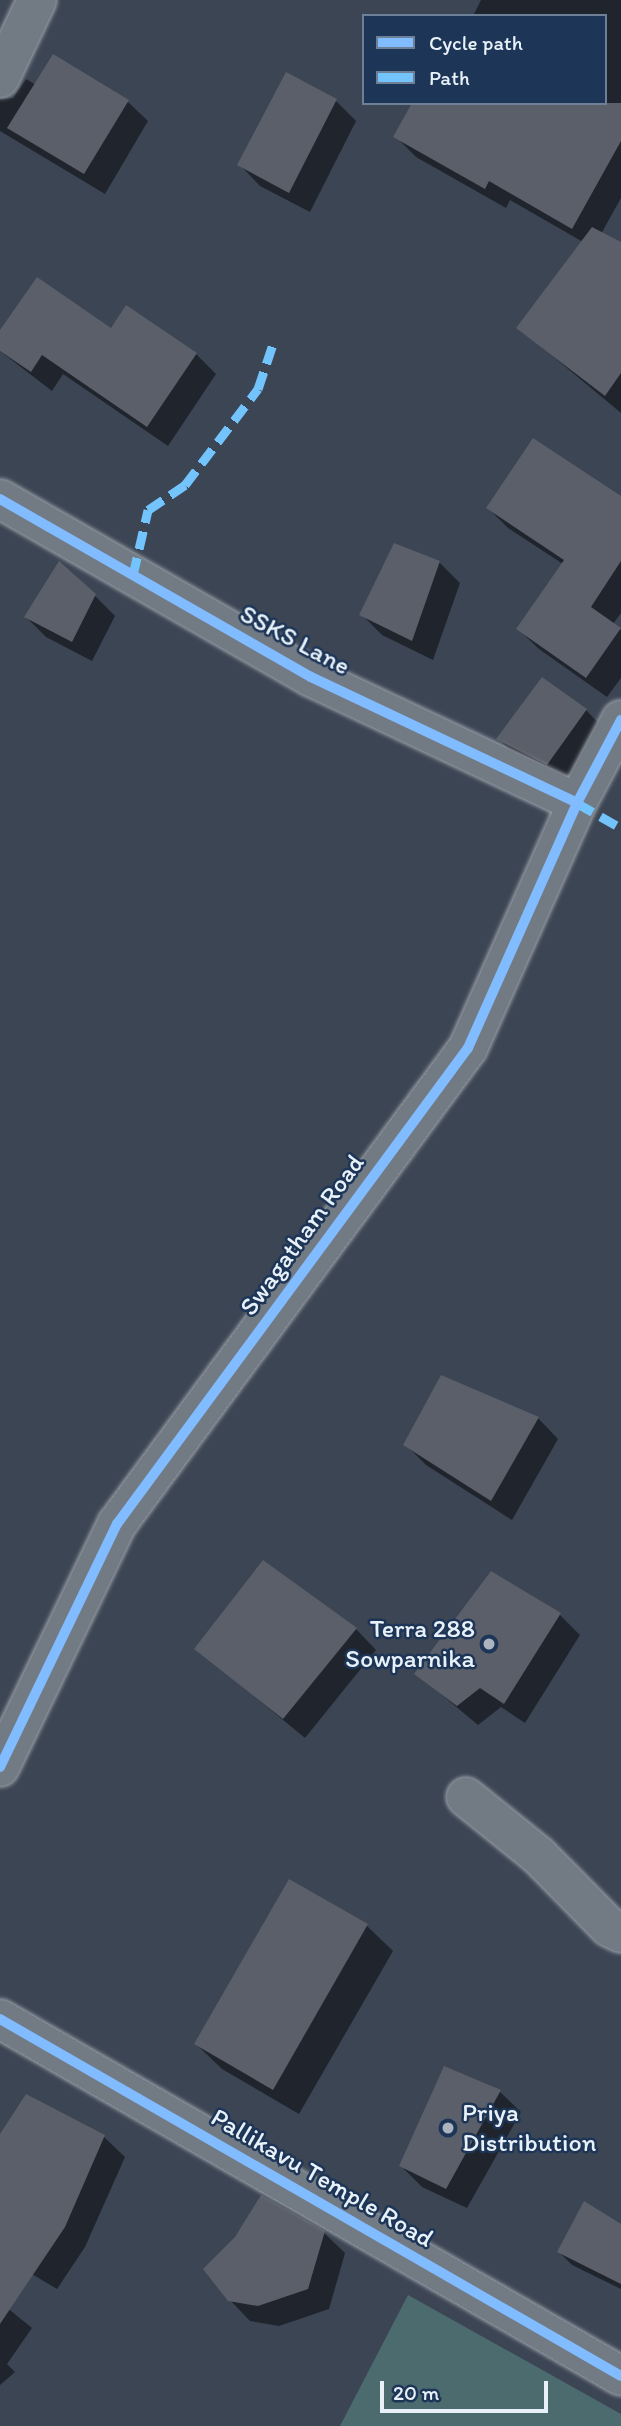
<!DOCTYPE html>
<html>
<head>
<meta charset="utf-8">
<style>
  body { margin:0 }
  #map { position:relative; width:621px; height:2426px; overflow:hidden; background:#3c4554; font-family:Itim,sans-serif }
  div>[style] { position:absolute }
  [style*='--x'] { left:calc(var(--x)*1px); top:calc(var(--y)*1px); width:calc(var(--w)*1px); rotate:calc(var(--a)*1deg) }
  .green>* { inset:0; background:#4c6b6f }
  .shadow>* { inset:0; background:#0007 }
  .building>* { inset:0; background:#5b5f69 }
  .roads { filter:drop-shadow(0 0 2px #9da3ab) drop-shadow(0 0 2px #9da3ab) }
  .minor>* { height:38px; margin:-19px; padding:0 19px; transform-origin:19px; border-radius:19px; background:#727a84 }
  .quiet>* { height:9px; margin-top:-4.5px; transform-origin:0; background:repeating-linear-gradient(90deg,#73c3fd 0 18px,transparent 0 27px) }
  .cycleway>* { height:10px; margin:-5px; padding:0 5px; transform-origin:5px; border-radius:5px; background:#80bcff }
  .dots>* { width:19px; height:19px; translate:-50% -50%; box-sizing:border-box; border:4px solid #1d3557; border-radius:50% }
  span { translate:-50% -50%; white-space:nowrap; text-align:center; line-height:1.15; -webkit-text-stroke:5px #1d3557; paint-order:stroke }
  .street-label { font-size:26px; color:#e8f1f8 }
  .poi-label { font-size:26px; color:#e8f1f8 }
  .right { translate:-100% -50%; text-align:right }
  .left { translate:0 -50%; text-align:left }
  .legend { position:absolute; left:362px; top:14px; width:245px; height:91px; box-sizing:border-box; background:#1d3557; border:2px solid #6e8097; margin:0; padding:9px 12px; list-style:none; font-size:21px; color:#e8f1f8 }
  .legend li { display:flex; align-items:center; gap:14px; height:35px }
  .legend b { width:35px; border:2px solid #6e8097 }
  .scale { position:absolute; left:380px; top:2381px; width:168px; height:32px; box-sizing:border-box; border:4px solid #e8f1f8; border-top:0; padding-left:9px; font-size:21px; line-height:24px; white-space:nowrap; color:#e8f1f8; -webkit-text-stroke:5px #1d3557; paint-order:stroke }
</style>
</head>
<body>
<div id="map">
  <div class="green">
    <i style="clip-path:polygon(408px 2295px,621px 2414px,621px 2426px,340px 2426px)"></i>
  </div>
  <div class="shadow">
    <i style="clip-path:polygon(481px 0,621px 0,621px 198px,601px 234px,621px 244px,621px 413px,519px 328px,583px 242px,510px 200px,506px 208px,416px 157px,395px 136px,605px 103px,605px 16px,473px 16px)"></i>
    <i style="clip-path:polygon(26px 79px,36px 85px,127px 101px,148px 121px,105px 194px,0 131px,0 99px,13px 98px)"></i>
    <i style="clip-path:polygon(335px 100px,356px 121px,310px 212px,260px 186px,240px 165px)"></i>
    <i style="clip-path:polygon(111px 330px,196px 354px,216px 374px,168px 446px,63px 374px,52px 391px,0 351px,0 333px)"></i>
    <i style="clip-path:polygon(621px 498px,621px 613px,613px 624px,621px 630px,621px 678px,607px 697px,539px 649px,518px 629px,563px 564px,508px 528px,488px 508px)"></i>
    <i style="clip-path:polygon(439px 562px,460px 583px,433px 660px,382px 635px,361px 614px)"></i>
    <i style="clip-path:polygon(94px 595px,115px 616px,92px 661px,46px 637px,26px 617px)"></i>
    <i style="clip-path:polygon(586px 710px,606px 731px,568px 784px,519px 760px,499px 739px)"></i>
    <i style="clip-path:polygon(538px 1418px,558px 1439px,512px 1520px,426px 1465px,405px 1444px)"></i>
    <i style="clip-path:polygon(492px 1573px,560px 1615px,580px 1635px,525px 1723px,501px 1707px,478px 1725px,417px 1674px)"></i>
    <i style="clip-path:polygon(356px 1629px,376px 1650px,305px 1738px,197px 1649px)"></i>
    <i style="clip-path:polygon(290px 1881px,367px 1926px,393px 1951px,299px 2114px,222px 2069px,196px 2044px)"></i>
    <i style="clip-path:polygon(445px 2068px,500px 2092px,521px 2112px,467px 2208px,422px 2187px,401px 2166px)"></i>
    <i style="clip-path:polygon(0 2137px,104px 2137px,125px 2157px,85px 2247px,57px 2289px,0 2255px)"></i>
    <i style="clip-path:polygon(621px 2226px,621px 2289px,572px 2265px,559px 2252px)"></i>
    <i style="clip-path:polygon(324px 2233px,345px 2253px,329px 2309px,279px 2326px,250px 2321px,229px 2299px)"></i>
    <i style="clip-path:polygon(0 2302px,32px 2328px,7px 2364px,15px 2372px,0 2385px)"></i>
  </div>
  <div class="building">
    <i style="clip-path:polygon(53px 54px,129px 100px,84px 174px,7px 128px)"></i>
    <i style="clip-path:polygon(286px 72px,337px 99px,289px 193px,237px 165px)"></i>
    <i style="clip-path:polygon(412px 103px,621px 103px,621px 141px,572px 229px,489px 181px,485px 189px,393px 137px)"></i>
    <i style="clip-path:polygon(592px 227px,621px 242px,621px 373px,605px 396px,516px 328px)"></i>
    <i style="clip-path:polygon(37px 277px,111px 328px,126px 305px,197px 353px,147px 427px,42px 355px,31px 372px,0 351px,0 330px)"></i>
    <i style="clip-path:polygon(533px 438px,621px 496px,621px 561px,591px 607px,621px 628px,586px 678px,516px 629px,564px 560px,486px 508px)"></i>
    <i style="clip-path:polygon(394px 543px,440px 561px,412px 641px,359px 615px)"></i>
    <i style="clip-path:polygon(59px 561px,96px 594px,72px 642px,24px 617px)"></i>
    <i style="clip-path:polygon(542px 677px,587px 709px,547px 765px,496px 739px)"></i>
    <i style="clip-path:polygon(441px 1375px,539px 1417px,491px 1501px,403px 1445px)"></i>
    <i style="clip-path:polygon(263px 1560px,357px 1628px,283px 1719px,194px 1649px)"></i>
    <i style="clip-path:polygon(491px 1571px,561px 1613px,504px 1704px,480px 1688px,457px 1706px,414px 1674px)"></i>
    <i style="clip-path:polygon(289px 1879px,368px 1924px,273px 2090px,194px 2044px)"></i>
    <i style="clip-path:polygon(444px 2066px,501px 2090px,446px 2189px,399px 2166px)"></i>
    <i style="clip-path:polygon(26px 2094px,105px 2135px,65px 2227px,0 2324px,0 2134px)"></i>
    <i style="clip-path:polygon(261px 2195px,325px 2231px,308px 2289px,258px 2306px,228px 2301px,203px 2269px,235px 2237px)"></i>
    <i style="clip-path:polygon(584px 2201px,621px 2224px,621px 2284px,557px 2252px)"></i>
  </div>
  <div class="roads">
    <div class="minor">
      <i style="--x:0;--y:78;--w:86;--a:-64.6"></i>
      <i style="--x:0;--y:499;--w:358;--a:29.8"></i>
      <i style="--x:311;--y:677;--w:294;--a:25.3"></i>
      <i style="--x:0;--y:1767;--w:270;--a:-64.3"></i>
      <i style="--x:117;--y:1524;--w:591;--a:-53.6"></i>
      <i style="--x:468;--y:1048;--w:268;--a:-66"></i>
      <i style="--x:577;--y:803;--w:94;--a:-62.1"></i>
      <i style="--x:466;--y:1797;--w:92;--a:38.9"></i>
      <i style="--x:538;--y:1855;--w:101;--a:45.4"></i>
      <i style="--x:609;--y:1927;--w:13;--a:27"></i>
      <i style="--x:0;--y:2019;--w:716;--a:29.89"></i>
    </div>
  </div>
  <div class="quiet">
    <i style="--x:133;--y:575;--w:67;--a:-77"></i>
    <i style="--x:148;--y:510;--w:45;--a:-34"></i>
    <i style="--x:185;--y:485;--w:121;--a:-52.8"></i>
    <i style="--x:258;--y:389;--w:51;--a:-71.6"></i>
    <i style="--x:577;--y:803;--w:51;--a:29.6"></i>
  </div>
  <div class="cycleway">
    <i style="--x:0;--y:499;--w:358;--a:29.8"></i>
    <i style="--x:311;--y:677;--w:294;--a:25.3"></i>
    <i style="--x:0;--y:1767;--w:270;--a:-64.3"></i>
    <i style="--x:117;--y:1524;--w:591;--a:-53.6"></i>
    <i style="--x:468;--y:1048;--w:268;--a:-66"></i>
    <i style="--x:577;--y:803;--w:94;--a:-62.1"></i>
    <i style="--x:0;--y:2019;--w:716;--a:29.89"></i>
  </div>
  <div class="dots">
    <i style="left:489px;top:1644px;background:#acb5bf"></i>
    <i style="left:448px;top:2128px;background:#acb5bf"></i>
  </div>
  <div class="street-label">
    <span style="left:295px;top:640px;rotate:28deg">SSKS Lane</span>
    <span style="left:302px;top:1235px;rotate:-54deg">Swagatham Road</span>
    <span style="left:322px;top:2178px;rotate:30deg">Pallikavu Temple Road</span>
  </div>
  <div class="poi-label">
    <span class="right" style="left:475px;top:1644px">Terra 288<br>Sowparnika</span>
    <span class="left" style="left:462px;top:2128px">Priya<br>Distribution</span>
  </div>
  <ul class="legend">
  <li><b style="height:9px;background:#80bcff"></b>Cycle path</li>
  <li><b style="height:9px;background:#73c3fd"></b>Path</li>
  </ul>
  <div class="scale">20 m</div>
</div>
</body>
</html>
